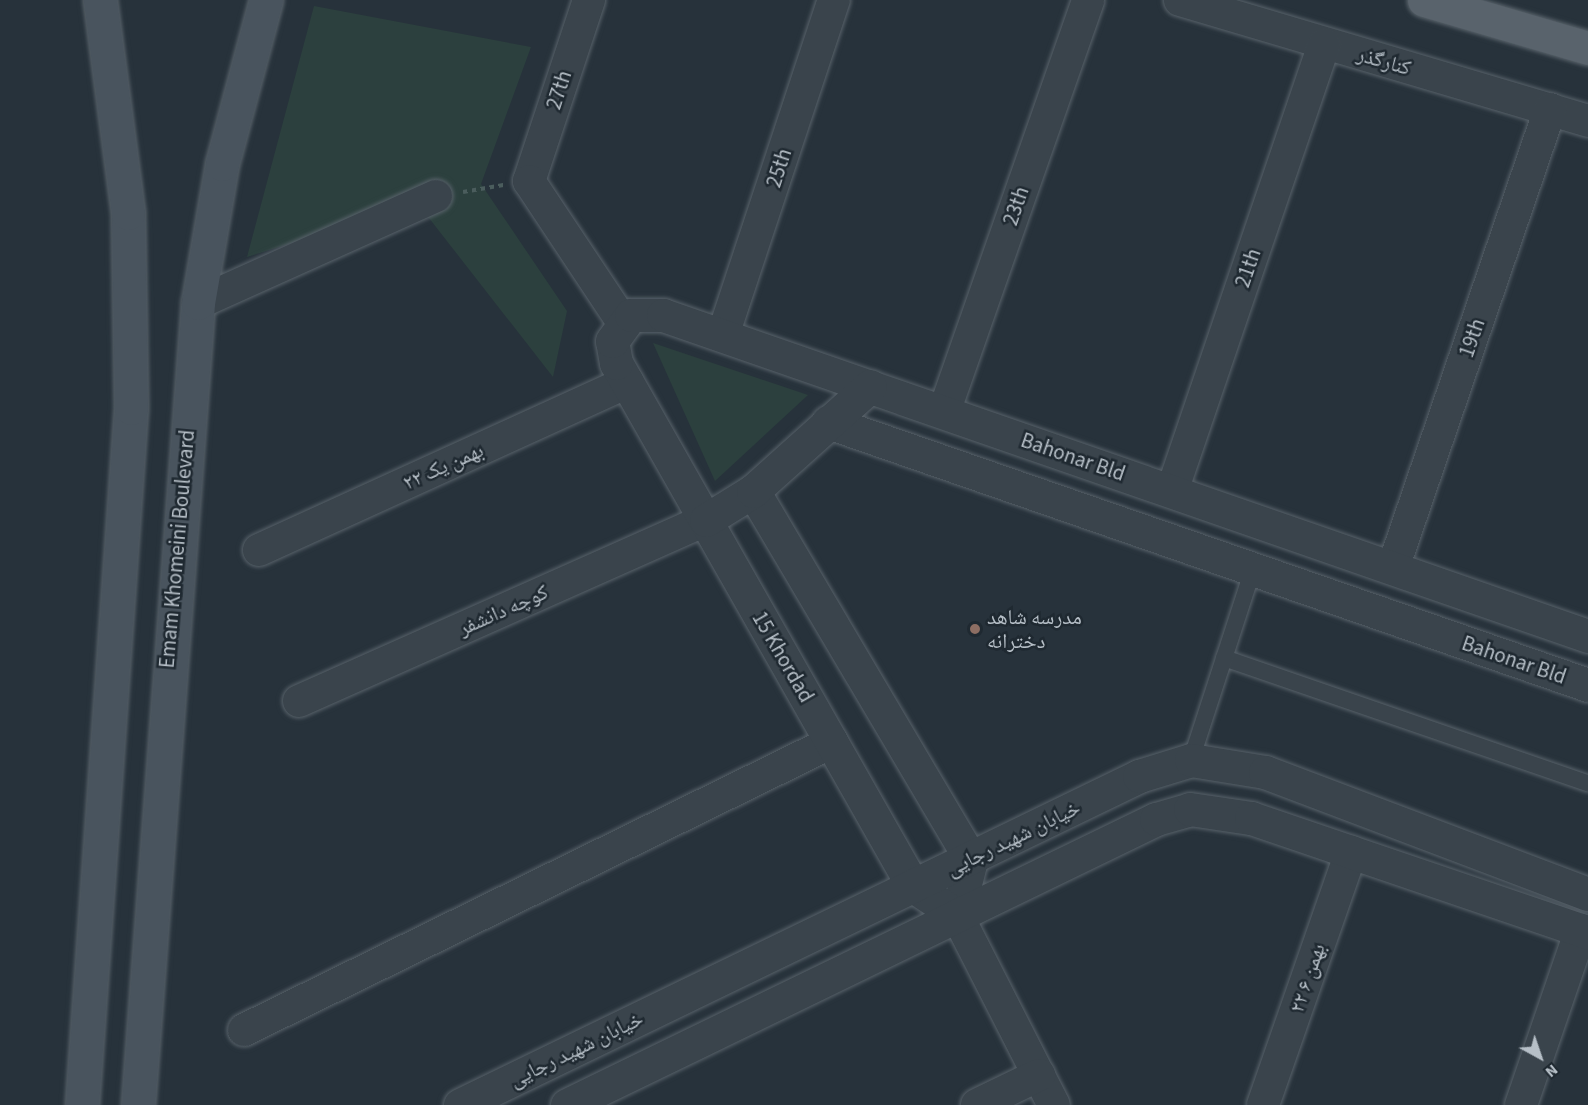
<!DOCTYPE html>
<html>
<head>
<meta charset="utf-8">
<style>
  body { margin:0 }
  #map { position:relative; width:1588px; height:1105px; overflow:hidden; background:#27323b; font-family:"Source Sans 3","Noto Naskh Arabic",sans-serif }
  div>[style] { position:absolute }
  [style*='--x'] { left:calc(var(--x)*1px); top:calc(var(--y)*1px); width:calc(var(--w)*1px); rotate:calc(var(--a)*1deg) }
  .green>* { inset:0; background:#2c403e }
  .path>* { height:4px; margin-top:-2px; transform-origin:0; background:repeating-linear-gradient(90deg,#4b5d5d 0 4.5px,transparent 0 9px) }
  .roads { filter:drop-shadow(0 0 2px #58626a) drop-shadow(0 0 2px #58626a) }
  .service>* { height:16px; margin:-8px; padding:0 8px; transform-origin:8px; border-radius:8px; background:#3a444c }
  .minor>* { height:32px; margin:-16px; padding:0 16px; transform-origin:16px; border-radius:16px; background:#3a444c }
  .tertiary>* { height:33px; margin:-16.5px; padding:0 16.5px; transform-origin:16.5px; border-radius:16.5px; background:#3a444c }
  .secondary>* { height:33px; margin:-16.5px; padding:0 16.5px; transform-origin:16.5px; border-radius:16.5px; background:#49545e }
  .primary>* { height:33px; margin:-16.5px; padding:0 16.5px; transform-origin:16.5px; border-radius:16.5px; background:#59636c }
  .dots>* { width:16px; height:16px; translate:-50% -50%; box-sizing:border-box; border:3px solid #1f2931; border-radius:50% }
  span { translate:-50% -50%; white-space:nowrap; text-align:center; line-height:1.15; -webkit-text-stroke:5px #1f2931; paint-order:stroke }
  .street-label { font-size:21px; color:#b6bfc7 }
  .poi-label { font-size:21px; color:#b6bfc7 }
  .left { translate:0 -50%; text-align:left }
  .north { position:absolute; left:1510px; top:1027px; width:60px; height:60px; -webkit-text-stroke:4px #1f2931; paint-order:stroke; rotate:140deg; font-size:16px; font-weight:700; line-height:24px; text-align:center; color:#b6bfc7 }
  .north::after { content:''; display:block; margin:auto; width:21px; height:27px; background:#b6bfc7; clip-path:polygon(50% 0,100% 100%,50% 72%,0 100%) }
</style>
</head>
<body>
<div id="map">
  <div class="green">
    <i style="clip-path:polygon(314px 6px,531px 47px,481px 184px,567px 311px,553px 377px,418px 204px,247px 257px)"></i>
    <i style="clip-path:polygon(653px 343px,808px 395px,715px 481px)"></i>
  </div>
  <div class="path">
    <i style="--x:463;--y:192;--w:41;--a:-9.9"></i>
  </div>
  <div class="roads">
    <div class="service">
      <i style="--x:1224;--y:658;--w:385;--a:19"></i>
      <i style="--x:1191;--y:760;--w:201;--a:-72"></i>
    </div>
    <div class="minor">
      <i style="--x:589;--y:0;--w:191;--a:108.3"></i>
      <i style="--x:529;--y:181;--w:168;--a:56.4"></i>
      <i style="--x:1180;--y:0;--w:426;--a:16.5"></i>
      <i style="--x:198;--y:303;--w:261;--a:-24.2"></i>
      <i style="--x:723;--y:335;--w:353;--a:-71.7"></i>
      <i style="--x:944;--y:412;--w:436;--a:-70.7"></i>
      <i style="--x:1172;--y:491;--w:472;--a:-71.2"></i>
      <i style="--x:259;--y:550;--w:405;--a:-24.5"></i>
      <i style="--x:1393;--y:568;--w:485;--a:-71.1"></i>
      <i style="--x:299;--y:701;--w:445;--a:-24"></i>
      <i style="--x:957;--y:915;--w:213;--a:63"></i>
      <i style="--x:244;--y:1030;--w:655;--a:-26.1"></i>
      <i style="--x:977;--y:1105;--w:69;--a:-25.8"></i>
      <i style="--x:1263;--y:1105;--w:268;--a:-70.8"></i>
      <i style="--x:1521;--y:1105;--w:185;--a:-71.1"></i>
    </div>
    <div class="tertiary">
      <i style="--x:828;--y:422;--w:804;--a:19.09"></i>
      <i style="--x:753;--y:491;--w:429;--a:59.4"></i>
      <i style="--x:971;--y:860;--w:57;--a:104.3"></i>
      <i style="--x:957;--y:915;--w:53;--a:-146.6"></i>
      <i style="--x:913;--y:886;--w:601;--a:-119.59"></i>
      <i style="--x:616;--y:363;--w:22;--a:-100"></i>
      <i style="--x:612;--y:341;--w:32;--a:-54"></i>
      <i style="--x:631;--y:315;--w:32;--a:0"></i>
      <i style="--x:663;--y:315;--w:979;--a:19.14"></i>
      <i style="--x:706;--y:520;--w:55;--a:-31.7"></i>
      <i style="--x:753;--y:491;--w:157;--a:-41.9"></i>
      <i style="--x:460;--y:1105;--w:755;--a:-25.85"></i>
      <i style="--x:1139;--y:776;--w:54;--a:-17.1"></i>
      <i style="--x:1191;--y:760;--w:75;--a:9.2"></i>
      <i style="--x:1265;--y:772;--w:345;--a:20.7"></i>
      <i style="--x:567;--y:1105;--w:655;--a:-25.9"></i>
      <i style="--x:1156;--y:819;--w:35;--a:-16"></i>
      <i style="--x:1190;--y:809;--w:62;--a:8.4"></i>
      <i style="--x:1251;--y:818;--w:356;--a:18.8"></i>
    </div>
    <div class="secondary">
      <i style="--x:82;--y:1105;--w:699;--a:-85.98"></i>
      <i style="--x:131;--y:408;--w:195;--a:-90.9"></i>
      <i style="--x:128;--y:213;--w:215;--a:-97.5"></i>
      <i style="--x:138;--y:1105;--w:804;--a:-85.72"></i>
      <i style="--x:198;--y:303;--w:141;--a:-80.2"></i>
      <i style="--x:222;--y:164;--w:170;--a:-75"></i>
    </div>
    <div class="primary">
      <i style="--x:1424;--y:0;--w:171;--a:16.3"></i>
    </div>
  </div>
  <div class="dots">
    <i style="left:975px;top:629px;background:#8d6e63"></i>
  </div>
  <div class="street-label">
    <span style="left:1384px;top:61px;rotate:16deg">کنارگذر</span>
    <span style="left:559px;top:90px;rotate:-72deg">27th</span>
    <span style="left:779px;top:168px;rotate:-72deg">25th</span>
    <span style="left:1016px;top:206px;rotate:-71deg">23th</span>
    <span style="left:1248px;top:268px;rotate:-71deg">21th</span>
    <span style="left:1472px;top:338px;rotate:-71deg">19th</span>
    <span style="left:1073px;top:457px;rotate:19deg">Bahonar Bld</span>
    <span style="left:443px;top:466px;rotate:-24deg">۲۲ بهمن یک</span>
    <span style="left:177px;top:549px;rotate:-85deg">Emam Khomeini Boulevard</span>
    <span style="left:503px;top:610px;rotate:-24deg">کوچه دانشفر</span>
    <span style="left:783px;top:657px;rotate:60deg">15 Khordad</span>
    <span style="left:1514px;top:660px;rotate:19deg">Bahonar Bld</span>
    <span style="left:1013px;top:838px;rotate:-26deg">خیابان شهید رجایی</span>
    <span style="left:1307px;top:978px;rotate:-71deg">۲۲ بهمن ۶</span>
    <span style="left:576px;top:1049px;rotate:-26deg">خیابان شهید رجایی</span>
  </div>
  <div class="poi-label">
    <span class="left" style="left:987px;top:629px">مدرسه شاهد<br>دخترانه</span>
  </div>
  <div class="north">N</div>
</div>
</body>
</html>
